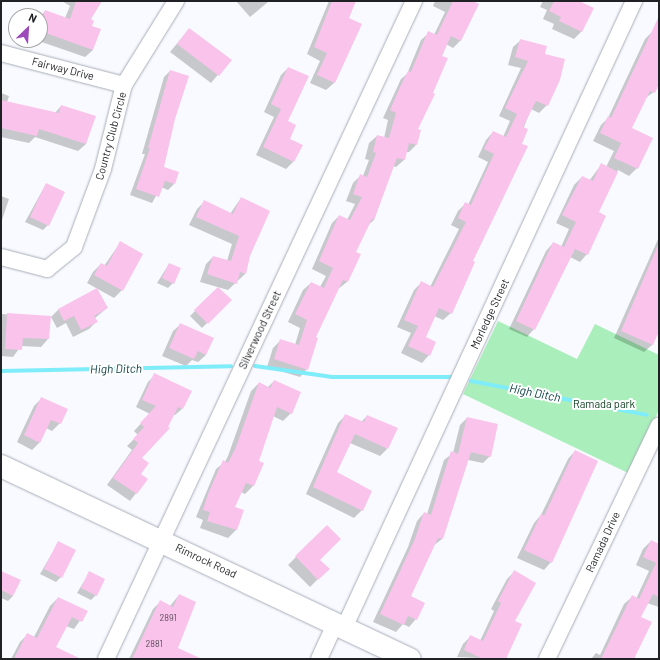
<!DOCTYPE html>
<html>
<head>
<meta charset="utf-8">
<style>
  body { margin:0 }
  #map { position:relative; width:660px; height:660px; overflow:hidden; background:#f8faff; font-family:Barlow,sans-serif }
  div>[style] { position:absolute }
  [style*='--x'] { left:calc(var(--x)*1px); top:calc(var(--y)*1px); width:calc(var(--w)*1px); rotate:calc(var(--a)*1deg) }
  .green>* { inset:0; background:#aaefbb }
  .shadow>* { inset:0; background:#0003 }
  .stream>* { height:4px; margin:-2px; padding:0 2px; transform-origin:2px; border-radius:2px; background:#7fecf9 }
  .building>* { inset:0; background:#fac3eb }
  .roads { filter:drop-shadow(0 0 1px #a8adb7) drop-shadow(0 0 1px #a8adb7) }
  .street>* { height:16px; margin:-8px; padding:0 8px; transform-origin:8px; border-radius:8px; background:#fff }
  .secondary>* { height:22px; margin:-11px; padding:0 11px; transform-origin:11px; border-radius:11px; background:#fff }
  span { translate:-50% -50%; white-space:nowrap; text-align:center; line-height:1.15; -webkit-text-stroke:4px #fff; paint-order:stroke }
  .number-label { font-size:9px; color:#564a56 }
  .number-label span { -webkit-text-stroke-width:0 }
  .street-label { font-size:11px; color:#1f2124 }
  .park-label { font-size:11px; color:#0d4221 }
  .water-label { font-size:12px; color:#0b4045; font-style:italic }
  .frame { position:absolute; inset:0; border:2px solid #1f2124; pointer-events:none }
  .north { position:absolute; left:8px; top:8px; width:40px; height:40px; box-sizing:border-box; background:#fff; border:1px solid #a5a6a7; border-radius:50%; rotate:25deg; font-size:11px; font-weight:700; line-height:16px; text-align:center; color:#1f2124 }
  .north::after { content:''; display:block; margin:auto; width:14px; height:18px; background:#9d4bba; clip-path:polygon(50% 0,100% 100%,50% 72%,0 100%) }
</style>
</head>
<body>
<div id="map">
  <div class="green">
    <i style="clip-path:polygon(498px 321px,577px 359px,595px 324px,659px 355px,659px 410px,628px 473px,463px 394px)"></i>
  </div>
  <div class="shadow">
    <i style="clip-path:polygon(62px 1px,101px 1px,89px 20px,93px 50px,85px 57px,36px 40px,40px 40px,40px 17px,45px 11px,65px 18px,70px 6px)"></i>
    <i style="clip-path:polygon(236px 1px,269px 1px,250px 17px)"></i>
    <i style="clip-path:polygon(329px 1px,355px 1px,347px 18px,361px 24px,334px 83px,326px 90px,310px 83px,320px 61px,307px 54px)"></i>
    <i style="clip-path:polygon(435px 1px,470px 1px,461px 40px,453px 48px,446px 44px,417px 130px,416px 145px,409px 152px,406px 152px,404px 160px,396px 167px,393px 166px,374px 220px,367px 226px,355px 252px,359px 254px,347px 282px,338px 289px,315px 338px,307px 369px,300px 377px,267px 367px,273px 348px,281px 340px,295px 345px,300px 328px,288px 322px,303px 290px,311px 283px,320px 287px,326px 276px,312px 269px,332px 223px,339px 216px,347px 220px,355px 204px,346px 201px,353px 183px,361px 175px,363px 176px,369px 160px,365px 159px,369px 143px,377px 136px,384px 138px,388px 120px,383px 118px,401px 79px,407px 74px,421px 40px,429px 33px,434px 35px,445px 12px,433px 6px)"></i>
    <i style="clip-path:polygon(543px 1px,577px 1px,582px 31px,574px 39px,552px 29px,554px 24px,543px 19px,547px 10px,540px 7px)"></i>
    <i style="clip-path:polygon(189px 29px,230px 60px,211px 83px,170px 52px)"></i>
    <i style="clip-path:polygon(652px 32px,659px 35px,659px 82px,654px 92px,644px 99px,631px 128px,637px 168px,629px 176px,618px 170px,598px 213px,587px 254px,580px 262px,570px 257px,534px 329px,527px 337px,509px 329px,546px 251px,553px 243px,561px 247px,569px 229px,556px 223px,574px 185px,582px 177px,589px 181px,601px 165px,606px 167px,614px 151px,593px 141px,601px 125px,608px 118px,645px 39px)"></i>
    <i style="clip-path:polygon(521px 40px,544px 55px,547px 105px,539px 113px,531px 109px,451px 313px,443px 320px,434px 316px,424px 338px,429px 355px,422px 363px,401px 353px,411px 333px,397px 327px,414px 290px,421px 283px,430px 287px,459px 229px,451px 225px,458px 211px,465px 204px,468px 205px,488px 162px,478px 157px,486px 140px,493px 132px,503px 137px,510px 121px,499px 116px,521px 68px,508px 65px,513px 47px)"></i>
    <i style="clip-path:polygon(288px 68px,287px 121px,293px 162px,286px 169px,256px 155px,274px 117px,264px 112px,281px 75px)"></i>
    <i style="clip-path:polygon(170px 71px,174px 119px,163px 167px,174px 184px,168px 190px,161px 187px,152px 203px,130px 195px,145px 154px,142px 154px,164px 77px)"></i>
    <i style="clip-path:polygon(1px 93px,9px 96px,7px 102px,55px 113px,61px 106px,94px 117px,86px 144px,78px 151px,35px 137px,29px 143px,1px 137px)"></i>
    <i style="clip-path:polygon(46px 184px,48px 225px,43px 230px,25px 222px)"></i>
    <i style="clip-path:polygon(1px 196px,9px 199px,1px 223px)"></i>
    <i style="clip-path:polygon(241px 198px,249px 256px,245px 274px,228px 290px,200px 282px,206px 264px,213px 257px,227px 261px,232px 244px,189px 225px,197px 209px,204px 202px,230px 214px)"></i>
    <i style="clip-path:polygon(659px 237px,659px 330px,652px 345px,644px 352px,614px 338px)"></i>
    <i style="clip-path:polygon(120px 243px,122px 290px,114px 298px,87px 283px,93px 272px,101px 264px,104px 266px)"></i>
    <i style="clip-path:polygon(169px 264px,173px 283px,168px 288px,157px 283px)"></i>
    <i style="clip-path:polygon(218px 288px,230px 300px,202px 328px,190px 316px)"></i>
    <i style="clip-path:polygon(107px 308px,95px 318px,96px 322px,89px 329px,73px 337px,66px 323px,57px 328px,51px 317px,59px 309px)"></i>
    <i style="clip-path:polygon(1px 314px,50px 317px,48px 339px,41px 347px,21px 346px,13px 357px,1px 356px)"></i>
    <i style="clip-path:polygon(181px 324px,206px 355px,198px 362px,192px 360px,186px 366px,162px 356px,173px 331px)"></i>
    <i style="clip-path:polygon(155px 375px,182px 409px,175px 415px,173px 414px,140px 458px,139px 474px,146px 480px,130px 501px,107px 485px,132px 450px,127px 446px,138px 435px,134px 431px,150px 414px,136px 407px,148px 382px)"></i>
    <i style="clip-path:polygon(274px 381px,291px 413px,283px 421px,273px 416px,258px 461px,263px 464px,253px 486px,245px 494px,241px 492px,234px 508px,242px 511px,236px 530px,228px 538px,200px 528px,203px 520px,196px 517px,216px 469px,225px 462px,228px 456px,251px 391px,259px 383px,268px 387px)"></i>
    <i style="clip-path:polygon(42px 398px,60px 423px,52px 431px,46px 428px,40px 442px,32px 450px,17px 442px,34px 406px)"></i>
    <i style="clip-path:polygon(346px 415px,361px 422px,367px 416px,387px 449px,380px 456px,350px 443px,336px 473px,359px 484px,362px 510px,354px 518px,306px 494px,338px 423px)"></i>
    <i style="clip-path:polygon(467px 418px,490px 456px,483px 463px,468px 460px,442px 539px,433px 546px,410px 597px,416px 619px,409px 627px,403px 624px,396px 632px,373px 622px,408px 547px,417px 521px,424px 513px,427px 514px,444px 460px,453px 453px,460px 425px)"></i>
    <i style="clip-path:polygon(575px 451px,551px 562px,544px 570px,517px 558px,534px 523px,541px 515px,568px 459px)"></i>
    <i style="clip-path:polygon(327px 526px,319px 560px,328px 569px,310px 587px,288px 565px)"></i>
    <i style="clip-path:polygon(651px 541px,659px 545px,659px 607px,647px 603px,640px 617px,633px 659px,591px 659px,596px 653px,600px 655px,624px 604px,632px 597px,636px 599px,649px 571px,636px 565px,643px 549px)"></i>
    <i style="clip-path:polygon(58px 543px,61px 577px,56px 582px,40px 574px)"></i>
    <i style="clip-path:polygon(1px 572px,13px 596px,8px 601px,1px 598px)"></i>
    <i style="clip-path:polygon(514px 572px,514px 621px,504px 659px,457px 657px,463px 644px,471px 636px,480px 641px,494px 611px,491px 609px,507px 579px)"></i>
    <i style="clip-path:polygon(89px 573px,96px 595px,91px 600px,77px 593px)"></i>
    <i style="clip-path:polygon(179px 595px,176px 648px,194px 659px,129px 659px,153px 609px,160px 602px,170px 606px)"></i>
    <i style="clip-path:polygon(58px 598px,86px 612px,74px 629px,66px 626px,55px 648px,62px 659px,11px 659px,20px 642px,28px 634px,34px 637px,50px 606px)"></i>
  </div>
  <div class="stream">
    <i style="--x:255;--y:366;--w:78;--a:8.1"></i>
    <i style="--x:332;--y:377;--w:120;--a:0"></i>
    <i style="--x:1;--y:371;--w:230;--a:-1.2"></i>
    <i style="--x:471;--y:381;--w:179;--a:10.9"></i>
  </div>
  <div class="building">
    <i style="clip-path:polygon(76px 1px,102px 1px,91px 19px,94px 21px,92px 26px,101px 29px,93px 50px,40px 31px,45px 10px,70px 19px)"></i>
    <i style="clip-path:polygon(332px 1px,356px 1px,349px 18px,362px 24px,335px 83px,317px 75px,327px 53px,314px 47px)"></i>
    <i style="clip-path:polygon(453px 1px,473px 1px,479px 4px,461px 41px,451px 36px,442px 56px,448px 58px,433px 93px,435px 94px,418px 129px,421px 130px,417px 145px,409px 143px,405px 160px,397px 158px,374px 220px,372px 219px,356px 252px,361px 254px,348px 282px,343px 280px,316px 337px,318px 338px,308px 370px,274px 359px,280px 339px,299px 345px,307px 320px,295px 314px,311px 282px,324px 288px,333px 268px,319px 261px,331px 233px,339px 215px,350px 220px,362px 197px,353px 194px,360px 174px,367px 177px,376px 153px,373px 152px,377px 135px,389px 138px,396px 113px,390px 110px,400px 87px,408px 71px,411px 72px,428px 31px,437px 35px)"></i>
    <i style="clip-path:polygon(554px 1px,579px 1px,594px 8px,582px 32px,559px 21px,561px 17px,549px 11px)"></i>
    <i style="clip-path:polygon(659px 16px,659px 84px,655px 93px,650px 91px,632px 128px,653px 138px,638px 169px,614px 158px,621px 143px,600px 133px,608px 116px,611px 118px)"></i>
    <i style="clip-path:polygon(189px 28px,232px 60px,219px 76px,177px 44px)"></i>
    <i style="clip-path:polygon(520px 39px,547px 46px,545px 54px,565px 59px,560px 80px,548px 106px,536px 101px,523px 127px,528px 129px,522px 144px,528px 146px,473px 261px,475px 262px,452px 314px,439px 308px,426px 337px,436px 342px,430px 356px,408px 346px,418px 326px,404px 320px,421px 281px,433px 287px,466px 222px,458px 218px,465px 202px,471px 205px,494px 154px,484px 149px,493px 131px,506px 137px,517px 114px,505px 108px,528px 61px,515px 57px)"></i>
    <i style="clip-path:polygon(288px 67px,309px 76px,288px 121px,296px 125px,290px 139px,303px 145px,294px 162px,263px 147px,281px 109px,271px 104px)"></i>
    <i style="clip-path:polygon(170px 70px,189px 76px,175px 119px,164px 167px,179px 172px,175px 184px,165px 181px,159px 197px,136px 189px,150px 148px,148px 148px)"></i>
    <i style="clip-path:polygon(1px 100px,59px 113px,61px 105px,96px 116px,86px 144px,39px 129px,37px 136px,1px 128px)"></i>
    <i style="clip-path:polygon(601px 163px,618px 172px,599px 212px,606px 216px,588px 255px,575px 249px,535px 330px,516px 321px,553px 242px,564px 247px,576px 222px,562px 215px,582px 176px,593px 181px)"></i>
    <i style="clip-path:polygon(46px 183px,65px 192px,49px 226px,30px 217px)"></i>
    <i style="clip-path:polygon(241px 197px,270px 211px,250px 256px,246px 274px,240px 272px,237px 284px,207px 274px,213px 256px,231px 261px,239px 236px,196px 217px,204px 200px,233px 214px)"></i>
    <i style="clip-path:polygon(120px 241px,143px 254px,123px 291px,94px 275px,101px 263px,107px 266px)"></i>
    <i style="clip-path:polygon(659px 243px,659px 331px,653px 345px,621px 331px)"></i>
    <i style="clip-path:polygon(169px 263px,181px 268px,174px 284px,162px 278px)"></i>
    <i style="clip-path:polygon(218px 287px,232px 300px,208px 324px,194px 310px)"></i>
    <i style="clip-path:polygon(97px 288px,108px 308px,94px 316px,98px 322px,81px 330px,74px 316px,64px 321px,58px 309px)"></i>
    <i style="clip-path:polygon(7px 313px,51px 316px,49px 339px,23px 338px,22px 350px,5px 349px)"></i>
    <i style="clip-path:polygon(180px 323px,214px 338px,206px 355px,198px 351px,194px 359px,169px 348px)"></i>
    <i style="clip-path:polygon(154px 373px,192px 391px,183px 409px,178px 407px,168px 427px,170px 428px,142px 458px,149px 463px,141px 474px,148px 479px,137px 494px,113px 478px,138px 443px,133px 439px,144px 427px,140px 423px,156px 406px,142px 400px)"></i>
    <i style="clip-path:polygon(274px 380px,301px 392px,292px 414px,277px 407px,259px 461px,264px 463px,254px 486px,246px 483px,235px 507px,244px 510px,237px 530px,207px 521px,210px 512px,203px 510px,208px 494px,223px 460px,228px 463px,236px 447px,259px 382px,270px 388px)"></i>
    <i style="clip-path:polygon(41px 397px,68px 409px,61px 424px,51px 420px,40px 443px,24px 435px)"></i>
    <i style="clip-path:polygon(345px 414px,364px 422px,367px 415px,398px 428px,388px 449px,355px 434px,337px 472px,372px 491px,363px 511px,313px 487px)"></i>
    <i style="clip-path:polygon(467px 417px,498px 424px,491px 457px,471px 452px,443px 539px,438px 538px,411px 596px,425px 603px,417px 620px,408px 616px,404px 625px,380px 614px,415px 539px,424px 512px,431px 515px,451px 451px,458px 454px)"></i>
    <i style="clip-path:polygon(575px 450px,598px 461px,552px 563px,524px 550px,541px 514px,544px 516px)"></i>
    <i style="clip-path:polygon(327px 525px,341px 539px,320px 560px,330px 569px,318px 580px,295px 556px)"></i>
    <i style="clip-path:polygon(651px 540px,659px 544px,659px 597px,653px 594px,641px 617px,652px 622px,634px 659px,601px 659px,632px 595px,639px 599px,656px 563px,643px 557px)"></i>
    <i style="clip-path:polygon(58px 541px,76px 550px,62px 578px,44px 569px)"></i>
    <i style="clip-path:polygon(514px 570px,536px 583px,515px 621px,522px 624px,506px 659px,483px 659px,464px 650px,470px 635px,483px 641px,501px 603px,498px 601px)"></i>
    <i style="clip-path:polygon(1px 571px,21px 580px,13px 596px,1px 590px)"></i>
    <i style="clip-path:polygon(89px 571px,105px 579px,97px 596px,81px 588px)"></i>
    <i style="clip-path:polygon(179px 594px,196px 602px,178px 648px,202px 659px,132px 659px,160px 600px,173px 607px)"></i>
    <i style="clip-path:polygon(58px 597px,88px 611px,82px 622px,72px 617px,56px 647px,81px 659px,14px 659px,27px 633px,37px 638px)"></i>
  </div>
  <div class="roads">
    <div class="street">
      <i style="--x:1;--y:53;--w:127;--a:14.6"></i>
      <i style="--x:1;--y:257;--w:48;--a:14.6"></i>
      <i style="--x:47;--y:269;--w:35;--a:-39"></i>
      <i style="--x:74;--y:247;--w:83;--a:-69.6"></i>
      <i style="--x:103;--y:169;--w:87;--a:-76"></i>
      <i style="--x:124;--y:85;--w:99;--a:-58.2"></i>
      <i style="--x:345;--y:626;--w:689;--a:-65.18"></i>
      <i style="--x:106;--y:659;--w:727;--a:-64.92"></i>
      <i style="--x:319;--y:659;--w:41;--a:-65.3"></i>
      <i style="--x:547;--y:659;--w:259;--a:-64.4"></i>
    </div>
    <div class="secondary">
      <i style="--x:1;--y:466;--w:452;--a:25.3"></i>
    </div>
  </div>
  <div class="number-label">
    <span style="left:168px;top:618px">2891</span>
    <span style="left:154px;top:644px">2881</span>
  </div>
  <div class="street-label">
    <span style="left:63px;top:69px;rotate:14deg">Fairway Drive</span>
    <span style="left:111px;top:136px;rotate:-75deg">Country Club Circle</span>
    <span style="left:490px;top:314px;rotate:-65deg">Morledge Street</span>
    <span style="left:260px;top:330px;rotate:-65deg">Silverwood Street</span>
    <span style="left:603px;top:542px;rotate:-65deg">Ramada Drive</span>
    <span style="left:206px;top:561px;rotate:25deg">Rimrock Road</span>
  </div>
  <div class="park-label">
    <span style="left:604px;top:404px">Ramada park</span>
  </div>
  <div class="water-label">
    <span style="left:116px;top:369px;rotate:-1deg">High Ditch</span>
    <span style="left:535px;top:393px;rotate:11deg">High Ditch</span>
  </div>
  <div class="frame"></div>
  <div class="north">N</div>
</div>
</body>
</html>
